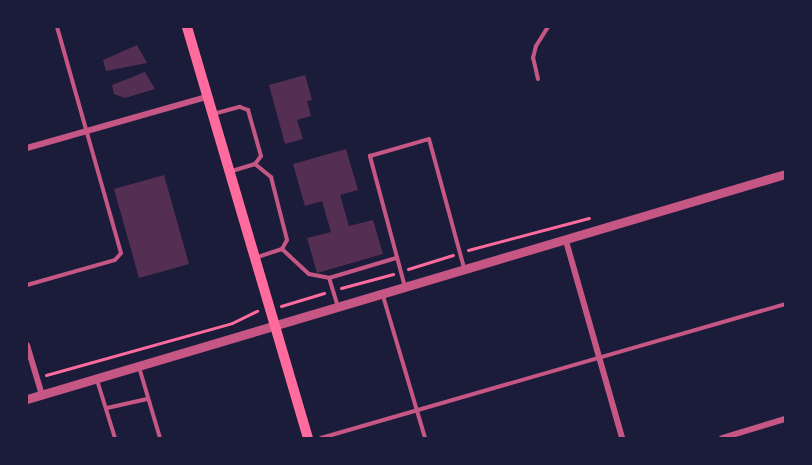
<!DOCTYPE html>
<html>
<head>
<meta charset="utf-8">
<style>
  body { margin:0 }
  #map { position:relative; width:812px; height:465px; overflow:hidden; background:#1b1b3a; font-family:"Space Grotesk",sans-serif }
  div>[style] { position:absolute }
  [style*='--x'] { left:calc(var(--x)*1px); top:calc(var(--y)*1px); width:calc(var(--w)*1px); rotate:calc(var(--a)*1deg) }
  .building>* { inset:0; background:#542f53 }
  .path>* { height:3px; margin:-1.5px; padding:0 1.5px; transform-origin:1.5px; border-radius:1.5px; background:#ff6b9d }
  .service>* { height:4px; margin:-2px; padding:0 2px; transform-origin:2px; border-radius:2px; background:#c65784 }
  .minor>* { height:6px; margin:-3px; padding:0 3px; transform-origin:3px; border-radius:3px; background:#c65784 }
  .tertiary>* { height:9px; margin:-4.5px; padding:0 4.5px; transform-origin:4.5px; border-radius:4.5px; background:#c65784 }
  .secondary>* { height:10px; margin:-5px; padding:0 5px; transform-origin:5px; border-radius:5px; background:#ff6b9d }
  span { translate:-50% -50%; white-space:nowrap; text-align:center; line-height:1.15; -webkit-text-stroke:4.5px #1b1b3a; paint-order:stroke }
  .frame { position:absolute; inset:0; border:28px solid #1b1b3a; pointer-events:none }
</style>
</head>
<body>
<div id="map">
  <div class="building">
    <i style="clip-path:polygon(137px 45px,147px 63px,106px 71px,103px 60px)"></i>
    <i style="clip-path:polygon(145px 72px,155px 89px,125px 98px,114px 94px,112px 85px)"></i>
    <i style="clip-path:polygon(305px 75px,312px 100px,307px 101px,311px 116px,297px 120px,303px 139px,285px 144px,269px 85px)"></i>
    <i style="clip-path:polygon(346px 149px,358px 190px,340px 195px,349px 226px,373px 220px,383px 254px,317px 273px,307px 238px,331px 232px,322px 201px,305px 206px,293px 164px)"></i>
    <i style="clip-path:polygon(164px 175px,189px 264px,139px 278px,114px 189px)"></i>
  </div>
  <div class="path">
    <i style="--x:468;--y:250;--w:125;--a:-14.8"></i>
    <i style="--x:408;--y:269;--w:47;--a:-17.3"></i>
    <i style="--x:341;--y:288;--w:54;--a:-15.1"></i>
    <i style="--x:281;--y:306;--w:45;--a:-16.8"></i>
    <i style="--x:46;--y:375;--w:193;--a:-15.6"></i>
    <i style="--x:232;--y:323;--w:28;--a:-26"></i>
  </div>
  <div class="service">
    <i style="--x:538;--y:79;--w:22;--a:-103"></i>
    <i style="--x:533;--y:58;--w:12;--a:-76"></i>
    <i style="--x:536;--y:46;--w:22;--a:-58"></i>
    <i style="--x:213;--y:114;--w:28;--a:-15"></i>
    <i style="--x:240;--y:107;--w:9;--a:21"></i>
    <i style="--x:248;--y:110;--w:48;--a:74.2"></i>
    <i style="--x:261;--y:156;--w:10;--a:127"></i>
    <i style="--x:255;--y:164;--w:24;--a:163"></i>
    <i style="--x:255;--y:164;--w:21;--a:39"></i>
    <i style="--x:271;--y:177;--w:65;--a:75.7"></i>
    <i style="--x:287;--y:240;--w:10;--a:119"></i>
    <i style="--x:282;--y:249;--w:26;--a:162"></i>
    <i style="--x:282;--y:249;--w:37;--a:43"></i>
    <i style="--x:309;--y:274;--w:20;--a:11"></i>
    <i style="--x:27;--y:285;--w:91;--a:-15.9"></i>
    <i style="--x:115;--y:260;--w:9;--a:-49"></i>
    <i style="--x:121;--y:253;--w:235;--a:-105.8"></i>
    <i style="--x:405;--y:287;--w:136;--a:-105"></i>
    <i style="--x:370;--y:156;--w:61;--a:-16.1"></i>
    <i style="--x:429;--y:139;--w:134;--a:74.8"></i>
    <i style="--x:383;--y:296;--w:148;--a:73.5"></i>
    <i style="--x:338;--y:307;--w:30;--a:-107"></i>
    <i style="--x:329;--y:278;--w:70;--a:-16.6"></i>
    <i style="--x:139;--y:367;--w:74;--a:73.5"></i>
    <i style="--x:97;--y:380;--w:61;--a:72.8"></i>
    <i style="--x:107;--y:408;--w:41;--a:-12.7"></i>
    <i style="--x:321;--y:438;--w:483;--a:-16.1"></i>
  </div>
  <div class="minor">
    <i style="--x:27;--y:148;--w:186;--a:-15.9"></i>
    <i style="--x:566;--y:241;--w:205;--a:74.1"></i>
    <i style="--x:27;--y:345;--w:52;--a:73.3"></i>
    <i style="--x:722;--y:438;--w:66;--a:-16.8"></i>
  </div>
  <div class="tertiary">
    <i style="--x:27;--y:399;--w:791;--a:-16.53"></i>
  </div>
  <div class="secondary">
    <i style="--x:187;--y:27;--w:428;--a:73.6"></i>
  </div>
  <div class="frame"></div>
</div>
</body>
</html>
